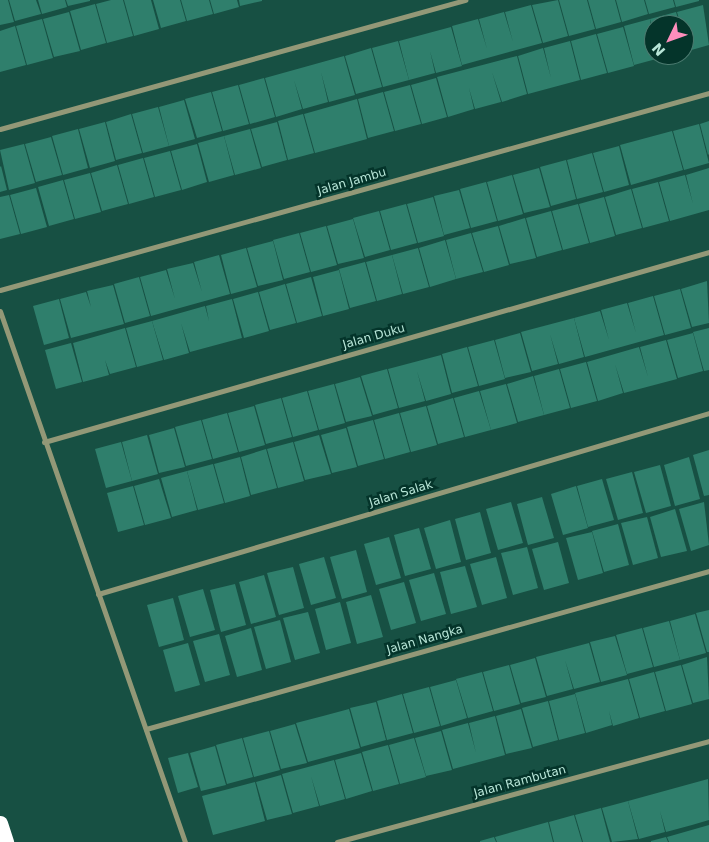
<!DOCTYPE html>
<html>
<head>
<meta charset="utf-8">
<style>
  body { margin:0 }
  #map { position:relative; width:709px; height:842px; overflow:hidden; background:#175043; font-family:"DejaVu Sans",sans-serif }
  div>[style] { position:absolute }
  [style*='--x'] { left:calc(var(--x)*1px); top:calc(var(--y)*1px); width:calc(var(--w)*1px); rotate:calc(var(--a)*1deg) }
  .building>* { inset:0; background:#2f7f6c }
  .minor>* { height:5px; margin:-2.5px; padding:0 2.5px; transform-origin:2.5px; border-radius:2.5px; background:#939877 }
  .motorway>* { height:15px; margin:-7.5px; padding:0 7.5px; transform-origin:7.5px; border-radius:7.5px; background:#fff }
  span { translate:-50% -50%; white-space:nowrap; text-align:center; line-height:1.15; -webkit-text-stroke:5px #04342a; paint-order:stroke }
  .street-label { font-size:12px; color:#b8e6d8 }
  .north { position:absolute; left:644px; top:15px; width:50px; height:50px; box-sizing:border-box; background:#04342a; border:1px solid #4c7b70; border-radius:50%; rotate:228deg; font-size:14px; font-weight:700; line-height:20px; text-align:center; color:#b8e6d8 }
  .north::after { content:''; display:block; margin:auto; width:18px; height:22px; background:#fe8ebc; clip-path:polygon(50% 0,100% 100%,50% 72%,0 100%) }
</style>
</head>
<body>
<div id="map">
  <div class="building">
    <i style="clip-path:polygon(0 0,8px 0,14px 22px,0 25px)"></i>
    <i style="clip-path:polygon(9px 0,36px 0,41px 14px,15px 21px)"></i>
    <i style="clip-path:polygon(38px 0,65px 0,67px 7px,42px 14px)"></i>
    <i style="clip-path:polygon(66px 0,90px 0,90px 1px,68px 6px)"></i>
    <i style="clip-path:polygon(111px 0,123px 0,133px 36px,107px 43px,96px 4px)"></i>
    <i style="clip-path:polygon(124px 0,151px 0,159px 29px,134px 36px)"></i>
    <i style="clip-path:polygon(153px 0,180px 0,186px 21px,161px 28px)"></i>
    <i style="clip-path:polygon(181px 0,209px 0,213px 14px,187px 21px)"></i>
    <i style="clip-path:polygon(210px 0,237px 0,239px 7px,214px 14px)"></i>
    <i style="clip-path:polygon(239px 0,262px 0,262px 1px,240px 6px)"></i>
    <i style="clip-path:polygon(558px 0,568px 36px,543px 43px,532px 5px)"></i>
    <i style="clip-path:polygon(559px 0,587px 0,595px 29px,569px 36px)"></i>
    <i style="clip-path:polygon(588px 0,615px 0,621px 22px,596px 29px)"></i>
    <i style="clip-path:polygon(616px 0,644px 0,648px 14px,622px 22px)"></i>
    <i style="clip-path:polygon(645px 0,673px 0,675px 7px,649px 14px)"></i>
    <i style="clip-path:polygon(674px 0,699px 0,699px 1px,676px 7px)"></i>
    <i style="clip-path:polygon(95px 4px,106px 43px,81px 50px,70px 11px)"></i>
    <i style="clip-path:polygon(531px 5px,542px 43px,462px 65px,452px 26px,478px 19px,487px 49px,479px 19px,504px 12px,513px 42px,505px 12px)"></i>
    <i style="clip-path:polygon(703px 5px,709px 45px,688px 51px,677px 12px)"></i>
    <i style="clip-path:polygon(69px 12px,80px 51px,54px 57px,43px 19px)"></i>
    <i style="clip-path:polygon(676px 12px,680px 25px,654px 25px,653px 30px,650px 19px)"></i>
    <i style="clip-path:polygon(42px 19px,53px 58px,27px 65px,16px 26px)"></i>
    <i style="clip-path:polygon(650px 19px,654px 55px,660px 58px,634px 65px,624px 26px)"></i>
    <i style="clip-path:polygon(15px 26px,26px 65px,0 72px,0 31px)"></i>
    <i style="clip-path:polygon(451px 27px,462px 66px,436px 73px,430px 51px,435px 73px,409px 80px,399px 41px)"></i>
    <i style="clip-path:polygon(623px 27px,634px 66px,608px 73px,597px 34px)"></i>
    <i style="clip-path:polygon(596px 34px,607px 73px,581px 80px,571px 41px)"></i>
    <i style="clip-path:polygon(398px 41px,409px 80px,383px 87px,372px 48px)"></i>
    <i style="clip-path:polygon(570px 41px,580px 80px,528px 94px,518px 56px,543px 48px,551px 78px,544px 48px)"></i>
    <i style="clip-path:polygon(371px 48px,382px 87px,356px 94px,345px 56px)"></i>
    <i style="clip-path:polygon(344px 56px,355px 95px,329px 102px,321px 72px,328px 102px,303px 109px,294px 80px,302px 109px,276px 117px,265px 78px)"></i>
    <i style="clip-path:polygon(517px 56px,527px 94px,502px 102px,492px 72px,501px 102px,475px 109px,469px 88px,474px 109px,448px 117px,437px 77px)"></i>
    <i style="clip-path:polygon(264px 78px,275px 117px,250px 124px,239px 85px)"></i>
    <i style="clip-path:polygon(436px 78px,447px 117px,422px 124px,411px 85px)"></i>
    <i style="clip-path:polygon(238px 85px,249px 124px,223px 131px,212px 92px)"></i>
    <i style="clip-path:polygon(410px 85px,421px 124px,395px 131px,384px 92px)"></i>
    <i style="clip-path:polygon(211px 92px,222px 131px,197px 138px,185px 99px)"></i>
    <i style="clip-path:polygon(383px 92px,394px 131px,368px 138px,358px 99px)"></i>
    <i style="clip-path:polygon(357px 99px,367px 139px,315px 153px,304px 114px)"></i>
    <i style="clip-path:polygon(184px 100px,195px 139px,169px 146px,159px 107px)"></i>
    <i style="clip-path:polygon(158px 107px,169px 146px,143px 153px,132px 114px)"></i>
    <i style="clip-path:polygon(131px 114px,142px 153px,116px 160px,106px 122px)"></i>
    <i style="clip-path:polygon(303px 114px,314px 153px,288px 160px,278px 121px)"></i>
    <i style="clip-path:polygon(709px 121px,709px 154px,708px 155px,700px 124px)"></i>
    <i style="clip-path:polygon(105px 122px,115px 161px,90px 168px,79px 129px)"></i>
    <i style="clip-path:polygon(277px 122px,287px 160px,262px 167px,251px 129px)"></i>
    <i style="clip-path:polygon(699px 124px,709px 163px,684px 170px,673px 131px)"></i>
    <i style="clip-path:polygon(78px 129px,88px 168px,63px 175px,52px 136px)"></i>
    <i style="clip-path:polygon(250px 129px,261px 168px,235px 175px,224px 136px)"></i>
    <i style="clip-path:polygon(672px 131px,683px 170px,631px 185px,620px 145px,646px 138px,650px 153px,646px 138px)"></i>
    <i style="clip-path:polygon(224px 136px,234px 175px,209px 182px,198px 143px)"></i>
    <i style="clip-path:polygon(51px 137px,62px 175px,36px 182px,25px 144px)"></i>
    <i style="clip-path:polygon(24px 144px,35px 183px,9px 190px,0 150px)"></i>
    <i style="clip-path:polygon(197px 144px,207px 182px,182px 190px,171px 151px)"></i>
    <i style="clip-path:polygon(619px 146px,629px 185px,604px 192px,593px 153px)"></i>
    <i style="clip-path:polygon(170px 151px,181px 190px,155px 197px,144px 158px)"></i>
    <i style="clip-path:polygon(592px 153px,603px 192px,577px 199px,567px 160px)"></i>
    <i style="clip-path:polygon(143px 158px,154px 197px,129px 204px,118px 165px)"></i>
    <i style="clip-path:polygon(566px 160px,576px 199px,551px 206px,540px 167px)"></i>
    <i style="clip-path:polygon(117px 165px,128px 204px,102px 211px,91px 173px)"></i>
    <i style="clip-path:polygon(1px 166px,7px 190px,0 192px,0 167px)"></i>
    <i style="clip-path:polygon(539px 168px,550px 207px,524px 213px,513px 175px)"></i>
    <i style="clip-path:polygon(709px 168px,709px 210px,670px 221px,659px 182px,685px 175px,693px 204px,686px 175px)"></i>
    <i style="clip-path:polygon(90px 173px,101px 212px,75px 219px,64px 180px)"></i>
    <i style="clip-path:polygon(512px 175px,523px 214px,498px 221px,487px 182px)"></i>
    <i style="clip-path:polygon(63px 180px,74px 219px,49px 226px,38px 187px)"></i>
    <i style="clip-path:polygon(486px 182px,497px 221px,471px 228px,460px 189px)"></i>
    <i style="clip-path:polygon(658px 182px,669px 221px,643px 228px,632px 189px)"></i>
    <i style="clip-path:polygon(36px 188px,47px 227px,21px 234px,10px 195px)"></i>
    <i style="clip-path:polygon(631px 189px,642px 228px,616px 235px,605px 197px)"></i>
    <i style="clip-path:polygon(459px 190px,470px 228px,444px 235px,434px 196px)"></i>
    <i style="clip-path:polygon(9px 195px,20px 234px,0 239px,0 197px)"></i>
    <i style="clip-path:polygon(433px 197px,444px 236px,418px 243px,407px 204px)"></i>
    <i style="clip-path:polygon(604px 197px,615px 236px,590px 243px,579px 204px)"></i>
    <i style="clip-path:polygon(406px 204px,417px 243px,391px 250px,380px 211px)"></i>
    <i style="clip-path:polygon(578px 204px,589px 243px,563px 250px,552px 211px)"></i>
    <i style="clip-path:polygon(379px 211px,390px 250px,365px 257px,353px 218px)"></i>
    <i style="clip-path:polygon(551px 211px,562px 250px,537px 257px,526px 218px)"></i>
    <i style="clip-path:polygon(525px 218px,536px 258px,510px 264px,499px 226px)"></i>
    <i style="clip-path:polygon(353px 219px,364px 258px,338px 264px,327px 226px)"></i>
    <i style="clip-path:polygon(326px 226px,337px 265px,311px 272px,300px 233px)"></i>
    <i style="clip-path:polygon(498px 226px,509px 265px,484px 272px,472px 233px)"></i>
    <i style="clip-path:polygon(299px 233px,310px 272px,284px 279px,273px 240px)"></i>
    <i style="clip-path:polygon(471px 233px,483px 272px,456px 279px,446px 240px)"></i>
    <i style="clip-path:polygon(445px 240px,456px 279px,430px 287px,419px 248px)"></i>
    <i style="clip-path:polygon(273px 241px,283px 280px,258px 286px,247px 248px)"></i>
    <i style="clip-path:polygon(246px 248px,257px 287px,231px 294px,221px 255px)"></i>
    <i style="clip-path:polygon(418px 248px,429px 287px,403px 294px,392px 255px)"></i>
    <i style="clip-path:polygon(219px 255px,230px 294px,151px 316px,140px 277px,166px 270px,175px 299px,167px 269px,193px 263px,202px 292px,194px 262px)"></i>
    <i style="clip-path:polygon(392px 255px,402px 294px,377px 301px,366px 262px)"></i>
    <i style="clip-path:polygon(365px 262px,376px 301px,350px 308px,339px 269px)"></i>
    <i style="clip-path:polygon(339px 270px,349px 309px,323px 316px,313px 277px)"></i>
    <i style="clip-path:polygon(139px 277px,150px 316px,125px 323px,114px 284px)"></i>
    <i style="clip-path:polygon(311px 277px,322px 316px,297px 323px,286px 284px)"></i>
    <i style="clip-path:polygon(707px 281px,709px 323px,692px 327px,681px 289px)"></i>
    <i style="clip-path:polygon(285px 284px,296px 323px,270px 330px,259px 292px)"></i>
    <i style="clip-path:polygon(113px 285px,124px 324px,71px 338px,60px 299px,86px 292px,91px 307px,87px 291px)"></i>
    <i style="clip-path:polygon(680px 289px,691px 328px,665px 335px,654px 296px)"></i>
    <i style="clip-path:polygon(258px 292px,269px 331px,244px 338px,233px 299px)"></i>
    <i style="clip-path:polygon(653px 296px,664px 335px,585px 357px,574px 318px,600px 311px,609px 340px,601px 310px,627px 303px,636px 333px,628px 303px)"></i>
    <i style="clip-path:polygon(59px 299px,69px 338px,44px 345px,33px 306px)"></i>
    <i style="clip-path:polygon(232px 299px,242px 338px,190px 352px,181px 323px,189px 353px,164px 360px,152px 321px,205px 306px,209px 321px,206px 306px)"></i>
    <i style="clip-path:polygon(574px 318px,584px 357px,559px 364px,550px 334px,558px 364px,532px 371px,521px 332px)"></i>
    <i style="clip-path:polygon(152px 321px,163px 360px,137px 367px,126px 328px)"></i>
    <i style="clip-path:polygon(125px 328px,136px 367px,110px 374px,105px 360px,109px 375px,83px 382px,73px 343px)"></i>
    <i style="clip-path:polygon(709px 328px,709px 370px,704px 371px,693px 332px)"></i>
    <i style="clip-path:polygon(520px 333px,531px 372px,505px 378px,495px 340px)"></i>
    <i style="clip-path:polygon(693px 333px,703px 371px,678px 378px,667px 340px)"></i>
    <i style="clip-path:polygon(494px 340px,505px 379px,479px 386px,468px 347px)"></i>
    <i style="clip-path:polygon(666px 340px,677px 379px,624px 393px,615px 364px,623px 393px,598px 401px,587px 362px,639px 347px,648px 377px,640px 347px)"></i>
    <i style="clip-path:polygon(71px 343px,82px 382px,56px 389px,45px 350px)"></i>
    <i style="clip-path:polygon(467px 347px,478px 386px,452px 393px,442px 354px)"></i>
    <i style="clip-path:polygon(441px 355px,451px 394px,426px 401px,417px 371px,425px 401px,399px 408px,388px 369px)"></i>
    <i style="clip-path:polygon(586px 362px,597px 401px,571px 408px,560px 369px)"></i>
    <i style="clip-path:polygon(387px 369px,398px 408px,373px 415px,361px 376px)"></i>
    <i style="clip-path:polygon(559px 369px,570px 408px,544px 415px,534px 376px)"></i>
    <i style="clip-path:polygon(533px 376px,544px 415px,518px 422px,507px 384px)"></i>
    <i style="clip-path:polygon(360px 377px,372px 416px,346px 422px,335px 384px)"></i>
    <i style="clip-path:polygon(334px 384px,345px 423px,319px 430px,308px 391px)"></i>
    <i style="clip-path:polygon(506px 384px,517px 423px,491px 430px,480px 391px)"></i>
    <i style="clip-path:polygon(307px 391px,318px 430px,293px 437px,282px 398px)"></i>
    <i style="clip-path:polygon(479px 391px,491px 430px,465px 437px,454px 398px)"></i>
    <i style="clip-path:polygon(281px 398px,292px 437px,266px 444px,255px 405px)"></i>
    <i style="clip-path:polygon(453px 398px,464px 437px,438px 444px,427px 406px)"></i>
    <i style="clip-path:polygon(254px 406px,265px 445px,239px 452px,228px 413px)"></i>
    <i style="clip-path:polygon(426px 406px,437px 445px,411px 452px,400px 413px)"></i>
    <i style="clip-path:polygon(227px 413px,238px 452px,213px 459px,202px 420px)"></i>
    <i style="clip-path:polygon(399px 413px,410px 452px,385px 459px,374px 420px)"></i>
    <i style="clip-path:polygon(201px 420px,212px 459px,186px 466px,175px 427px)"></i>
    <i style="clip-path:polygon(373px 420px,384px 459px,358px 466px,347px 427px)"></i>
    <i style="clip-path:polygon(174px 428px,185px 467px,159px 473px,149px 435px)"></i>
    <i style="clip-path:polygon(346px 428px,357px 467px,332px 473px,321px 435px)"></i>
    <i style="clip-path:polygon(147px 435px,158px 474px,132px 481px,122px 442px)"></i>
    <i style="clip-path:polygon(319px 435px,331px 474px,305px 480px,294px 442px)"></i>
    <i style="clip-path:polygon(121px 442px,132px 481px,106px 488px,95px 449px)"></i>
    <i style="clip-path:polygon(293px 442px,304px 481px,278px 488px,267px 449px)"></i>
    <i style="clip-path:polygon(266px 449px,277px 488px,251px 495px,241px 457px)"></i>
    <i style="clip-path:polygon(709px 450px,709px 495px,704px 496px,693px 455px)"></i>
    <i style="clip-path:polygon(240px 457px,250px 496px,225px 503px,214px 464px)"></i>
    <i style="clip-path:polygon(689px 457px,700px 499px,675px 506px,664px 465px)"></i>
    <i style="clip-path:polygon(213px 464px,224px 503px,198px 510px,187px 471px)"></i>
    <i style="clip-path:polygon(660px 465px,671px 506px,646px 513px,634px 472px)"></i>
    <i style="clip-path:polygon(187px 471px,197px 510px,172px 517px,161px 478px)"></i>
    <i style="clip-path:polygon(632px 472px,643px 513px,618px 520px,606px 479px)"></i>
    <i style="clip-path:polygon(159px 479px,171px 518px,145px 525px,134px 486px)"></i>
    <i style="clip-path:polygon(602px 479px,614px 520px,588px 527px,577px 486px)"></i>
    <i style="clip-path:polygon(133px 486px,144px 525px,118px 532px,107px 493px)"></i>
    <i style="clip-path:polygon(576px 486px,588px 528px,563px 535px,551px 494px)"></i>
    <i style="clip-path:polygon(542px 497px,554px 538px,528px 545px,517px 504px)"></i>
    <i style="clip-path:polygon(511px 502px,523px 543px,498px 550px,486px 509px)"></i>
    <i style="clip-path:polygon(704px 502px,709px 545px,691px 551px,679px 509px)"></i>
    <i style="clip-path:polygon(675px 509px,687px 551px,661px 557px,650px 517px)"></i>
    <i style="clip-path:polygon(480px 512px,491px 553px,466px 560px,455px 519px)"></i>
    <i style="clip-path:polygon(647px 517px,658px 558px,633px 565px,621px 523px)"></i>
    <i style="clip-path:polygon(450px 520px,461px 562px,436px 569px,424px 528px)"></i>
    <i style="clip-path:polygon(618px 524px,629px 565px,604px 572px,592px 531px)"></i>
    <i style="clip-path:polygon(419px 528px,431px 569px,405px 576px,394px 535px)"></i>
    <i style="clip-path:polygon(592px 532px,603px 573px,578px 580px,566px 538px)"></i>
    <i style="clip-path:polygon(389px 537px,401px 578px,376px 585px,364px 544px)"></i>
    <i style="clip-path:polygon(558px 542px,569px 583px,544px 590px,532px 549px)"></i>
    <i style="clip-path:polygon(527px 547px,538px 588px,513px 595px,501px 553px)"></i>
    <i style="clip-path:polygon(356px 550px,367px 592px,342px 599px,330px 557px)"></i>
    <i style="clip-path:polygon(324px 557px,336px 598px,311px 605px,299px 564px)"></i>
    <i style="clip-path:polygon(496px 557px,507px 598px,482px 605px,470px 564px)"></i>
    <i style="clip-path:polygon(465px 566px,477px 607px,451px 614px,440px 572px)"></i>
    <i style="clip-path:polygon(293px 567px,304px 608px,279px 615px,267px 573px)"></i>
    <i style="clip-path:polygon(434px 573px,446px 614px,421px 621px,409px 580px)"></i>
    <i style="clip-path:polygon(264px 575px,276px 617px,251px 624px,239px 582px)"></i>
    <i style="clip-path:polygon(404px 582px,416px 623px,391px 630px,379px 589px)"></i>
    <i style="clip-path:polygon(235px 584px,246px 625px,221px 632px,210px 590px)"></i>
    <i style="clip-path:polygon(203px 589px,215px 630px,190px 637px,178px 596px)"></i>
    <i style="clip-path:polygon(371px 595px,383px 637px,357px 644px,346px 602px)"></i>
    <i style="clip-path:polygon(173px 598px,184px 640px,159px 647px,147px 605px)"></i>
    <i style="clip-path:polygon(340px 602px,351px 643px,326px 650px,315px 609px)"></i>
    <i style="clip-path:polygon(709px 610px,709px 652px,707px 652px,696px 613px)"></i>
    <i style="clip-path:polygon(308px 612px,320px 653px,295px 660px,283px 618px)"></i>
    <i style="clip-path:polygon(695px 614px,706px 653px,680px 660px,670px 621px)"></i>
    <i style="clip-path:polygon(280px 620px,291px 662px,266px 669px,254px 627px)"></i>
    <i style="clip-path:polygon(669px 621px,680px 660px,654px 667px,643px 628px)"></i>
    <i style="clip-path:polygon(251px 628px,262px 670px,237px 677px,225px 636px)"></i>
    <i style="clip-path:polygon(642px 628px,653px 667px,627px 674px,616px 635px)"></i>
    <i style="clip-path:polygon(219px 634px,230px 675px,205px 682px,193px 641px)"></i>
    <i style="clip-path:polygon(615px 636px,627px 675px,601px 682px,590px 642px)"></i>
    <i style="clip-path:polygon(188px 643px,200px 685px,175px 692px,163px 650px)"></i>
    <i style="clip-path:polygon(589px 643px,600px 682px,574px 689px,565px 660px,573px 689px,547px 696px,536px 657px)"></i>
    <i style="clip-path:polygon(707px 657px,709px 699px,693px 703px,682px 665px)"></i>
    <i style="clip-path:polygon(535px 658px,546px 697px,521px 703px,510px 665px)"></i>
    <i style="clip-path:polygon(509px 665px,520px 704px,494px 711px,483px 672px)"></i>
    <i style="clip-path:polygon(681px 665px,692px 704px,666px 711px,655px 672px)"></i>
    <i style="clip-path:polygon(482px 672px,493px 711px,468px 718px,456px 679px)"></i>
    <i style="clip-path:polygon(654px 672px,665px 711px,640px 718px,629px 679px)"></i>
    <i style="clip-path:polygon(628px 679px,639px 718px,613px 726px,609px 711px,612px 725px,586px 733px,575px 693px)"></i>
    <i style="clip-path:polygon(456px 680px,467px 718px,441px 726px,430px 687px)"></i>
    <i style="clip-path:polygon(429px 687px,440px 726px,414px 733px,403px 694px)"></i>
    <i style="clip-path:polygon(402px 694px,413px 733px,387px 740px,377px 701px)"></i>
    <i style="clip-path:polygon(575px 694px,585px 733px,559px 740px,549px 701px)"></i>
    <i style="clip-path:polygon(548px 701px,558px 740px,533px 747px,522px 708px)"></i>
    <i style="clip-path:polygon(376px 702px,386px 740px,361px 747px,350px 708px)"></i>
    <i style="clip-path:polygon(349px 709px,360px 748px,308px 762px,296px 723px,323px 716px,327px 731px,323px 716px)"></i>
    <i style="clip-path:polygon(521px 709px,532px 748px,506px 754px,496px 716px)"></i>
    <i style="clip-path:polygon(495px 716px,505px 755px,453px 769px,442px 730px,468px 723px,476px 753px,469px 723px)"></i>
    <i style="clip-path:polygon(295px 724px,307px 763px,281px 769px,270px 731px)"></i>
    <i style="clip-path:polygon(269px 731px,280px 770px,254px 777px,243px 738px)"></i>
    <i style="clip-path:polygon(441px 731px,452px 770px,426px 776px,415px 738px)"></i>
    <i style="clip-path:polygon(242px 738px,253px 777px,227px 784px,216px 745px)"></i>
    <i style="clip-path:polygon(414px 738px,426px 777px,400px 784px,389px 745px)"></i>
    <i style="clip-path:polygon(388px 745px,399px 784px,373px 791px,362px 752px)"></i>
    <i style="clip-path:polygon(215px 746px,226px 785px,201px 791px,190px 753px)"></i>
    <i style="clip-path:polygon(188px 753px,198px 787px,178px 793px,168px 758px)"></i>
    <i style="clip-path:polygon(361px 753px,372px 791px,346px 799px,335px 760px)"></i>
    <i style="clip-path:polygon(334px 760px,345px 799px,320px 806px,311px 776px,319px 806px,293px 813px,282px 774px)"></i>
    <i style="clip-path:polygon(281px 775px,292px 814px,267px 820px,256px 782px)"></i>
    <i style="clip-path:polygon(708px 779px,709px 820px,692px 825px,688px 810px,692px 825px,666px 832px,660px 811px,665px 832px,639px 839px,628px 801px)"></i>
    <i style="clip-path:polygon(255px 782px,265px 821px,239px 828px,231px 798px,239px 828px,213px 835px,202px 796px)"></i>
    <i style="clip-path:polygon(628px 801px,638px 839px,612px 842px,602px 808px)"></i>
    <i style="clip-path:polygon(601px 808px,610px 842px,583px 842px,575px 815px)"></i>
    <i style="clip-path:polygon(574px 815px,582px 842px,554px 842px,549px 822px)"></i>
    <i style="clip-path:polygon(548px 822px,553px 842px,497px 842px,495px 837px)"></i>
    <i style="clip-path:polygon(709px 825px,709px 842px,669px 842px,667px 837px)"></i>
    <i style="clip-path:polygon(494px 837px,496px 842px,480px 842px,480px 841px)"></i>
    <i style="clip-path:polygon(666px 837px,668px 842px,651px 842px,651px 841px)"></i>
  </div>
  <div class="minor">
    <i style="--x:0;--y:129;--w:483;--a:-15.5"></i>
    <i style="--x:0;--y:290;--w:736;--a:-15.53"></i>
    <i style="--x:0;--y:311;--w:562;--a:70.79"></i>
    <i style="--x:44;--y:442;--w:692;--a:-15.95"></i>
    <i style="--x:98;--y:594;--w:637;--a:-16.5"></i>
    <i style="--x:146;--y:729;--w:585;--a:-15.68"></i>
    <i style="--x:337;--y:842;--w:385;--a:-15.2"></i>
  </div>
  <div class="motorway">
    <i style="--x:0;--y:823;--w:20;--a:72"></i>
  </div>
  <div class="street-label">
    <span style="left:352px;top:182px;rotate:-16deg">Jalan Jambu</span>
    <span style="left:374px;top:337px;rotate:-16deg">Jalan Duku</span>
    <span style="left:401px;top:494px;rotate:-17deg">Jalan Salak</span>
    <span style="left:425px;top:640px;rotate:-16deg">Jalan Nangka</span>
    <span style="left:520px;top:782px;rotate:-15deg">Jalan Rambutan</span>
  </div>
  <div class="north">N</div>
</div>
</body>
</html>
